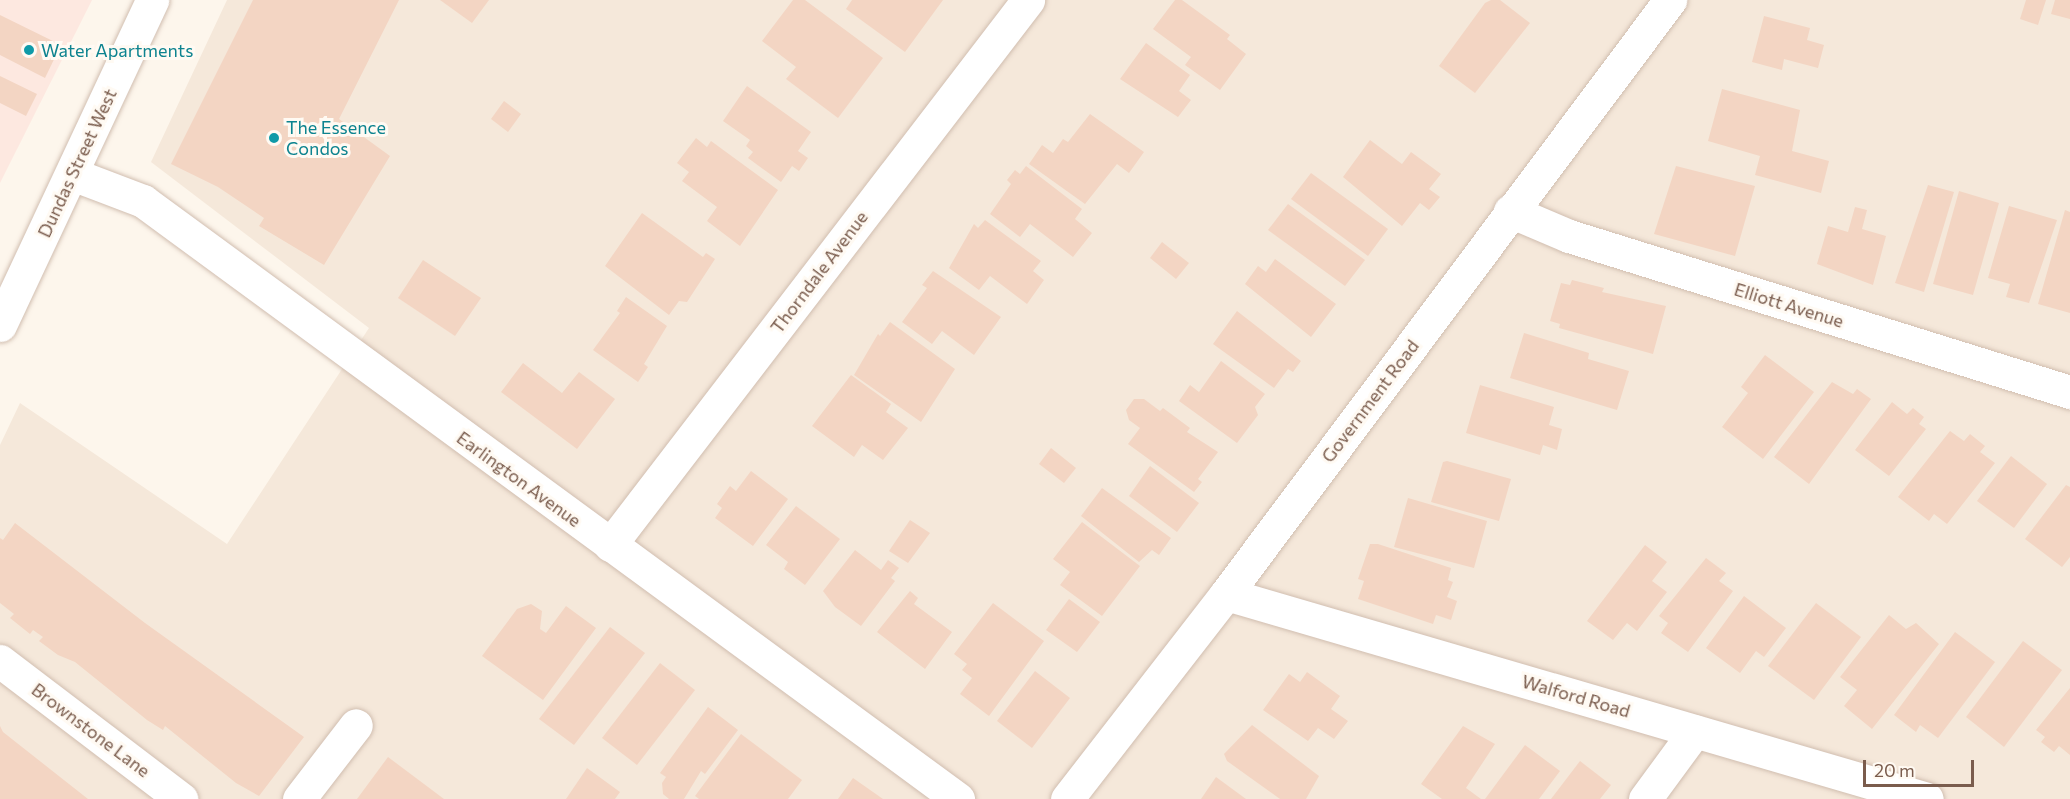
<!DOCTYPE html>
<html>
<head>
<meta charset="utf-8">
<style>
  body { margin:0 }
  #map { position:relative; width:2070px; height:799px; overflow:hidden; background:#fdf6ec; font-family:Commissioner,sans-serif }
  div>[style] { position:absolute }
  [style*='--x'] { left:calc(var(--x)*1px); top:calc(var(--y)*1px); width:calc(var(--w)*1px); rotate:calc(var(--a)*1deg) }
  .residential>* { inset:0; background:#f5e8da }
  .commercial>* { inset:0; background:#fde8e0 }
  .building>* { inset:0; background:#f3d5c3 }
  .roads { filter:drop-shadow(0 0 2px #d1beb0) drop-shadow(0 0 2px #d1beb0) }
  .minor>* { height:33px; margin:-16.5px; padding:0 16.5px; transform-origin:16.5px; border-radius:16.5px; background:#fff }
  .secondary>* { height:33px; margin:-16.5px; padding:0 16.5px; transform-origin:16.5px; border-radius:16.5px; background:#fff }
  .dots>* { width:16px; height:16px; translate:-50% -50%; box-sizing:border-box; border:3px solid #fffaf3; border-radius:50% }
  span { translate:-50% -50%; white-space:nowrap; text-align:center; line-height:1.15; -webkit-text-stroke:6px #fffaf3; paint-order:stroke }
  .culture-label { font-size:18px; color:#0d838f }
  .left { translate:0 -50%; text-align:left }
  .street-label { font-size:18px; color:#7a5c4d }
  .scale { position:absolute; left:1863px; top:760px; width:111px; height:27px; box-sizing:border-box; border:3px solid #7a5c4d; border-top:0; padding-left:8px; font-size:18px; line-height:21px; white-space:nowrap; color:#7a5c4d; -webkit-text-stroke:4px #fffaf3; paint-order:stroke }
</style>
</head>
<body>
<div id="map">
  <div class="residential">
    <i style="clip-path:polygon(227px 0,2070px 0,2070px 799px,0 799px,0 445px,20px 403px,227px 544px,369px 328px,151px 162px)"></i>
  </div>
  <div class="commercial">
    <i style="clip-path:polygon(0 0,92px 0,0 183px)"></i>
  </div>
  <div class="building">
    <i style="clip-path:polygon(253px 0,399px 0,339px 119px,390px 156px,324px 265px,259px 226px,264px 218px,218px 187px,171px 164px)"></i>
    <i style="clip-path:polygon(440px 0,489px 0,472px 23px)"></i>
    <i style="clip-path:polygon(793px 0,805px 0,883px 58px,838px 118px,786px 79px,796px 67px,762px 41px)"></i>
    <i style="clip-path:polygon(852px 0,943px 0,905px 52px,846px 9px)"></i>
    <i style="clip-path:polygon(1175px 0,1182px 0,1230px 35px,1227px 39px,1246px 54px,1220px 90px,1185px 65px,1191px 57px,1153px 29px)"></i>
    <i style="clip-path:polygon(1491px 0,1500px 0,1530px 23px,1475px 93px,1439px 66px,1485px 3px)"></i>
    <i style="clip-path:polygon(2026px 0,2046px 0,2038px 25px,2020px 19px)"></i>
    <i style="clip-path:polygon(2055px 0,2070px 0,2070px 19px,2051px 14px)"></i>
    <i style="clip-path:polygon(0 15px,61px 45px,45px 78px,0 55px)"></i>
    <i style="clip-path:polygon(1764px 16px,1810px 28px,1807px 40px,1824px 45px,1818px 68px,1784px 59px,1782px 70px,1752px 62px)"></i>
    <i style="clip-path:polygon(1146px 43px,1190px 75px,1179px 91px,1191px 100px,1178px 117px,1120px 79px)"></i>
    <i style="clip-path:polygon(0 76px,37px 94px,26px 116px,0 103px)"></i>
    <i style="clip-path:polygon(747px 86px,811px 132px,798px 151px,808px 158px,799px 171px,792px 166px,781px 182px,748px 158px,753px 152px,746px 146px,750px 140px,723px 121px)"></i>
    <i style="clip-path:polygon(1722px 89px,1800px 110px,1792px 151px,1829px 161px,1821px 193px,1755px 175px,1760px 156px,1708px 141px)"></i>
    <i style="clip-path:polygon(504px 101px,521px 114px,508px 132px,491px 119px)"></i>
    <i style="clip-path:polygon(1090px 114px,1144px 152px,1129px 173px,1117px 164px,1085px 204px,1029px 164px,1042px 145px,1053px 153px,1063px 139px,1068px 142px)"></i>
    <i style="clip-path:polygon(696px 138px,707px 147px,711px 141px,778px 190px,740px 246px,707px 221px,717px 207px,682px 181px,689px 172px,677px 163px)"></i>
    <i style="clip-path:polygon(1370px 140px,1402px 164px,1411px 152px,1441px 174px,1429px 189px,1440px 197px,1429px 210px,1420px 203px,1402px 226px,1343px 177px)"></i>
    <i style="clip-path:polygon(1026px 166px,1082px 209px,1075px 219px,1092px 233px,1073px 257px,1030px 224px,1020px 237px,990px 214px,1011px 184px,1007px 180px,1015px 170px,1020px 174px)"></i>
    <i style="clip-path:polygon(1676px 166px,1755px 186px,1735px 256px,1654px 234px)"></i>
    <i style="clip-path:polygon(1311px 173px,1388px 229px,1368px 256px,1291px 199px)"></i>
    <i style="clip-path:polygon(1928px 185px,1954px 192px,1924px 292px,1895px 283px)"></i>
    <i style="clip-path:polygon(1959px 191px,1999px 203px,1973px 295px,1933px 284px)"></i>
    <i style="clip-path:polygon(1288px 204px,1365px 260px,1345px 286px,1268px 230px)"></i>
    <i style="clip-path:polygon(2009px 206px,2057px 220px,2029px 303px,2006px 297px,2010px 284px,1988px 278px)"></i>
    <i style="clip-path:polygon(1855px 207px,1867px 210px,1862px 229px,1886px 236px,1873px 285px,1817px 264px,1828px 226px,1848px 232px)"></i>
    <i style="clip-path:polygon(2065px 210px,2070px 212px,2070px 313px,2038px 304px)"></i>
    <i style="clip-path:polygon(642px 213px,703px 257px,706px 253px,715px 259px,687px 302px,679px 301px,669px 315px,605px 266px)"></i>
    <i style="clip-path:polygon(985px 220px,1041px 261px,1033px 271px,1044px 280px,1027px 304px,990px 276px,979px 290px,949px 268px,974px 224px,978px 228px)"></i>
    <i style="clip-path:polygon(1162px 242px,1189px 263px,1176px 279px,1150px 258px)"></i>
    <i style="clip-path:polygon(1275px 259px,1336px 304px,1311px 337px,1245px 284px,1258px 266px,1266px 272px)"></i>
    <i style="clip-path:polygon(423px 260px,481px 298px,455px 336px,398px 298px)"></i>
    <i style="clip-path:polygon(933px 271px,1001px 317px,974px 355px,942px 331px,932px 344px,902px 322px,927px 288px,922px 285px)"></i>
    <i style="clip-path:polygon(1572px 280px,1604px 288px,1602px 292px,1666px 306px,1653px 354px,1559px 328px,1560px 324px,1550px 321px,1561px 283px,1570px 285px)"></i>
    <i style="clip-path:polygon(626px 297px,667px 326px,644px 364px,648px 367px,638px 382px,593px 350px,620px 313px,617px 311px)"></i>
    <i style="clip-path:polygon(1237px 311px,1301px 361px,1293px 372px,1288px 369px,1274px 388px,1213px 344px)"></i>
    <i style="clip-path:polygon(890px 322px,955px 369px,921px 422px,854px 375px,878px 334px,880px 336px)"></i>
    <i style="clip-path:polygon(1524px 333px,1589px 353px,1588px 359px,1629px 371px,1617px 410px,1510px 378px)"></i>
    <i style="clip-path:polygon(1765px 355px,1814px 392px,1763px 459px,1722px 427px,1748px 393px,1741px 387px)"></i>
    <i style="clip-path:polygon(1221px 361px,1265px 394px,1255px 407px,1258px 415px,1237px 443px,1179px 401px,1190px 385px,1199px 392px)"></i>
    <i style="clip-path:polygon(523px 363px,562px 393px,579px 372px,615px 399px,577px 449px,501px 392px)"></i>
    <i style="clip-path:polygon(851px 375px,891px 404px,886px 412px,908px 428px,883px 460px,862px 445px,854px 457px,812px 426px)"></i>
    <i style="clip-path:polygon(1832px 382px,1853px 394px,1857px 389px,1871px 399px,1809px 484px,1774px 457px)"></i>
    <i style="clip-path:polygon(1480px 385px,1554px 407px,1549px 425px,1562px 429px,1557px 450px,1543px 445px,1540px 455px,1466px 433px)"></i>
    <i style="clip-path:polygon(1134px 399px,1144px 399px,1160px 411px,1163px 408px,1190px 428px,1187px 432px,1218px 452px,1198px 479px,1202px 482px,1194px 492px,1128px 444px,1140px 428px,1129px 420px,1126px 410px)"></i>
    <i style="clip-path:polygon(1892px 402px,1907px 414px,1913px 408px,1924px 417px,1919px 424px,1926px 429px,1889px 476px,1855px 450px)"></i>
    <i style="clip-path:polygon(1950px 431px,1964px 441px,1970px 434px,1985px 446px,1980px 452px,1995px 463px,1947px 524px,1934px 514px,1929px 521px,1898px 497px)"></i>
    <i style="clip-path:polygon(1051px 448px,1076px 468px,1064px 483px,1039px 464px)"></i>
    <i style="clip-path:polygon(2011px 456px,2047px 484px,2014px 528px,1977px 501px)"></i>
    <i style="clip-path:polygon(1447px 461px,1511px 479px,1499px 521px,1431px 502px,1443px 462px)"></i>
    <i style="clip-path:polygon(1150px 466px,1199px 503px,1177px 532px,1129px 496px)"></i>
    <i style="clip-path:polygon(751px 471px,788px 499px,753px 546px,715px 518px,722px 508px,717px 504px,730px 486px,736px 491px)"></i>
    <i style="clip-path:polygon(2066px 485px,2070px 487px,2070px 557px,2062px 567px,2025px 539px)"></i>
    <i style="clip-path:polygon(1102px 488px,1171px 538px,1159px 555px,1152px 550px,1139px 562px,1081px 516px)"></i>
    <i style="clip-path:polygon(1408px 498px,1487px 521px,1474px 568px,1394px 547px)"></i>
    <i style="clip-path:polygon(796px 506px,840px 539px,805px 585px,784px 569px,788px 562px,766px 545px)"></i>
    <i style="clip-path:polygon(910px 520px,930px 533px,908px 563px,889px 551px)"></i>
    <i style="clip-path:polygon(1082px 522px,1140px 566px,1102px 616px,1060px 585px,1070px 572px,1053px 559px)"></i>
    <i style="clip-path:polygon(15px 523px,145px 623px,304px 737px,259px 796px,236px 783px,165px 726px,163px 730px,147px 720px,75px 662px,58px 655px,39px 641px,43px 637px,33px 630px,30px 634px,10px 618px,14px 614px,0 603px,0 538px,3px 540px)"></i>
    <i style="clip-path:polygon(1370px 544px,1378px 544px,1451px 568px,1448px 580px,1453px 582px,1447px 597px,1457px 601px,1451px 620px,1436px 615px,1433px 624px,1358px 599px,1364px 581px,1358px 579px)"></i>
    <i style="clip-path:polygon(1645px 545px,1667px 562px,1652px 581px,1667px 592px,1637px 631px,1627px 623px,1613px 640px,1587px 621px)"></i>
    <i style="clip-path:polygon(855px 550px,881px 570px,888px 560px,899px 568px,891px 578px,895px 581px,861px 626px,835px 607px,823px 591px)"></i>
    <i style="clip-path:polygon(1706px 558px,1726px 573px,1719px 581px,1733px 591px,1688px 652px,1661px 633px,1668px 623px,1659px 616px)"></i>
    <i style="clip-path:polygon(910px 591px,918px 598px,914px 604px,952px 632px,925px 669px,877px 632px)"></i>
    <i style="clip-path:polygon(1744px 596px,1786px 628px,1764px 657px,1756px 651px,1740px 673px,1706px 648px)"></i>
    <i style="clip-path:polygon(1069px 599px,1100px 622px,1077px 652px,1046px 630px)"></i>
    <i style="clip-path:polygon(993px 603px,1044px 641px,989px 716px,960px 694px,972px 678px,962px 670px,967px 664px,954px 654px)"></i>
    <i style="clip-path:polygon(1816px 603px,1861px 637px,1814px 700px,1768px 666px)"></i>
    <i style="clip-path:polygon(531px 604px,542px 611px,540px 629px,546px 633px,566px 606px,596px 628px,543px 700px,482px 656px,517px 609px)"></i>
    <i style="clip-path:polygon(1889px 615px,1906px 629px,1916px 623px,1939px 644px,1872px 729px,1844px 706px,1857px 690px,1840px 677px)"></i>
    <i style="clip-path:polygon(610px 627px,645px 653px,574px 745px,539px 719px)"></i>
    <i style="clip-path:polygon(1955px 632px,1995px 662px,1938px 738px,1920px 725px,1916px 732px,1894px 715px)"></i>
    <i style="clip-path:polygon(2023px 641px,2062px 670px,2004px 747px,1966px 717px)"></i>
    <i style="clip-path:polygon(660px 663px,695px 690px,637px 765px,602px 738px)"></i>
    <i style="clip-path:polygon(1035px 671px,1070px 698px,1032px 748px,997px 721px)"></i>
    <i style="clip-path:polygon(1307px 672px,1340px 696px,1331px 709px,1348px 721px,1334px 739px,1318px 728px,1308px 741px,1263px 710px,1289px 674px,1300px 682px)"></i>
    <i style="clip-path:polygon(2070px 688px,2070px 755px,2059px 746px,2054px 752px,2041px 742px,2045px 737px,2036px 730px)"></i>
    <i style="clip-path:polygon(708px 707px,738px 730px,705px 774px,701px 771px,684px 799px,669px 799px,663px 794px,662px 783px,666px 777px,660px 773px)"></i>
    <i style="clip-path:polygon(1252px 725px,1319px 776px,1306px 799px,1280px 799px,1227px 761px,1224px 754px)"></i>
    <i style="clip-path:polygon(0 726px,3px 732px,88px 799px,0 799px)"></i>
    <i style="clip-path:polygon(1463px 726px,1495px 744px,1466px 788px,1481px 799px,1442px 799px,1421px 784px)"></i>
    <i style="clip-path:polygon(741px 734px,802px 780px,788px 799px,699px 799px,695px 796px)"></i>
    <i style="clip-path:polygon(1525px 745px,1560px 771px,1539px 799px,1485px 799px)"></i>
    <i style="clip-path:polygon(388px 757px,444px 799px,357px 799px)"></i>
    <i style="clip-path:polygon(1580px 761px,1611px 785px,1600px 799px,1551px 799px)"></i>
    <i style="clip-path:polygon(587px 768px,620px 792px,615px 799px,566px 799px)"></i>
    <i style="clip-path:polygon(1216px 777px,1246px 799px,1201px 799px)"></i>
    <i style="clip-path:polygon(853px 778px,883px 799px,838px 799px)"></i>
  </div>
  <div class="roads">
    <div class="minor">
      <i style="--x:72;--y:174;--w:76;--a:20.8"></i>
      <i style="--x:143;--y:201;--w:1011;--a:36.27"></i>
      <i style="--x:1510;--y:211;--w:64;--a:23"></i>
      <i style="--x:1569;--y:236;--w:525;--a:17.3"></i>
      <i style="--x:610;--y:545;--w:687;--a:-52.51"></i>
      <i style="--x:1226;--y:594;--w:730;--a:16.3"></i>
      <i style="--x:0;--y:661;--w:228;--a:37.3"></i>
      <i style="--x:299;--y:799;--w:93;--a:-52.4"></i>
      <i style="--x:1067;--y:799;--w:259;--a:-52.2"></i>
      <i style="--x:1226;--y:594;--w:742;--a:-53.22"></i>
      <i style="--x:1645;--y:799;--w:84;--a:-53.7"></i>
    </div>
    <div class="secondary">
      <i style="--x:0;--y:325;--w:359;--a:-64.9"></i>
    </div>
  </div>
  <div class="dots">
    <i style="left:29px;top:50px;background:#0f9aa8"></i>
    <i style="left:274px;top:138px;background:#0f9aa8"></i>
  </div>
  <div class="culture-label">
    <span class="left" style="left:41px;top:50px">Water Apartments</span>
    <span class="left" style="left:286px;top:138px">The Essence<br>Condos</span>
  </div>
  <div class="street-label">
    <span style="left:77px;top:163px;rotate:-65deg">Dundas Street West</span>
    <span style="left:819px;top:272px;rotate:-53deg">Thorndale Avenue</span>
    <span style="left:1789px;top:305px;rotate:17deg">Elliott Avenue</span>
    <span style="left:1370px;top:401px;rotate:-53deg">Government Road</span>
    <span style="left:519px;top:479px;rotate:36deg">Earlington Avenue</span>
    <span style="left:1576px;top:696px;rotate:16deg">Walford Road</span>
    <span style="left:91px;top:730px;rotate:37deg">Brownstone Lane</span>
  </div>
  <div class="scale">20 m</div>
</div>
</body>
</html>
